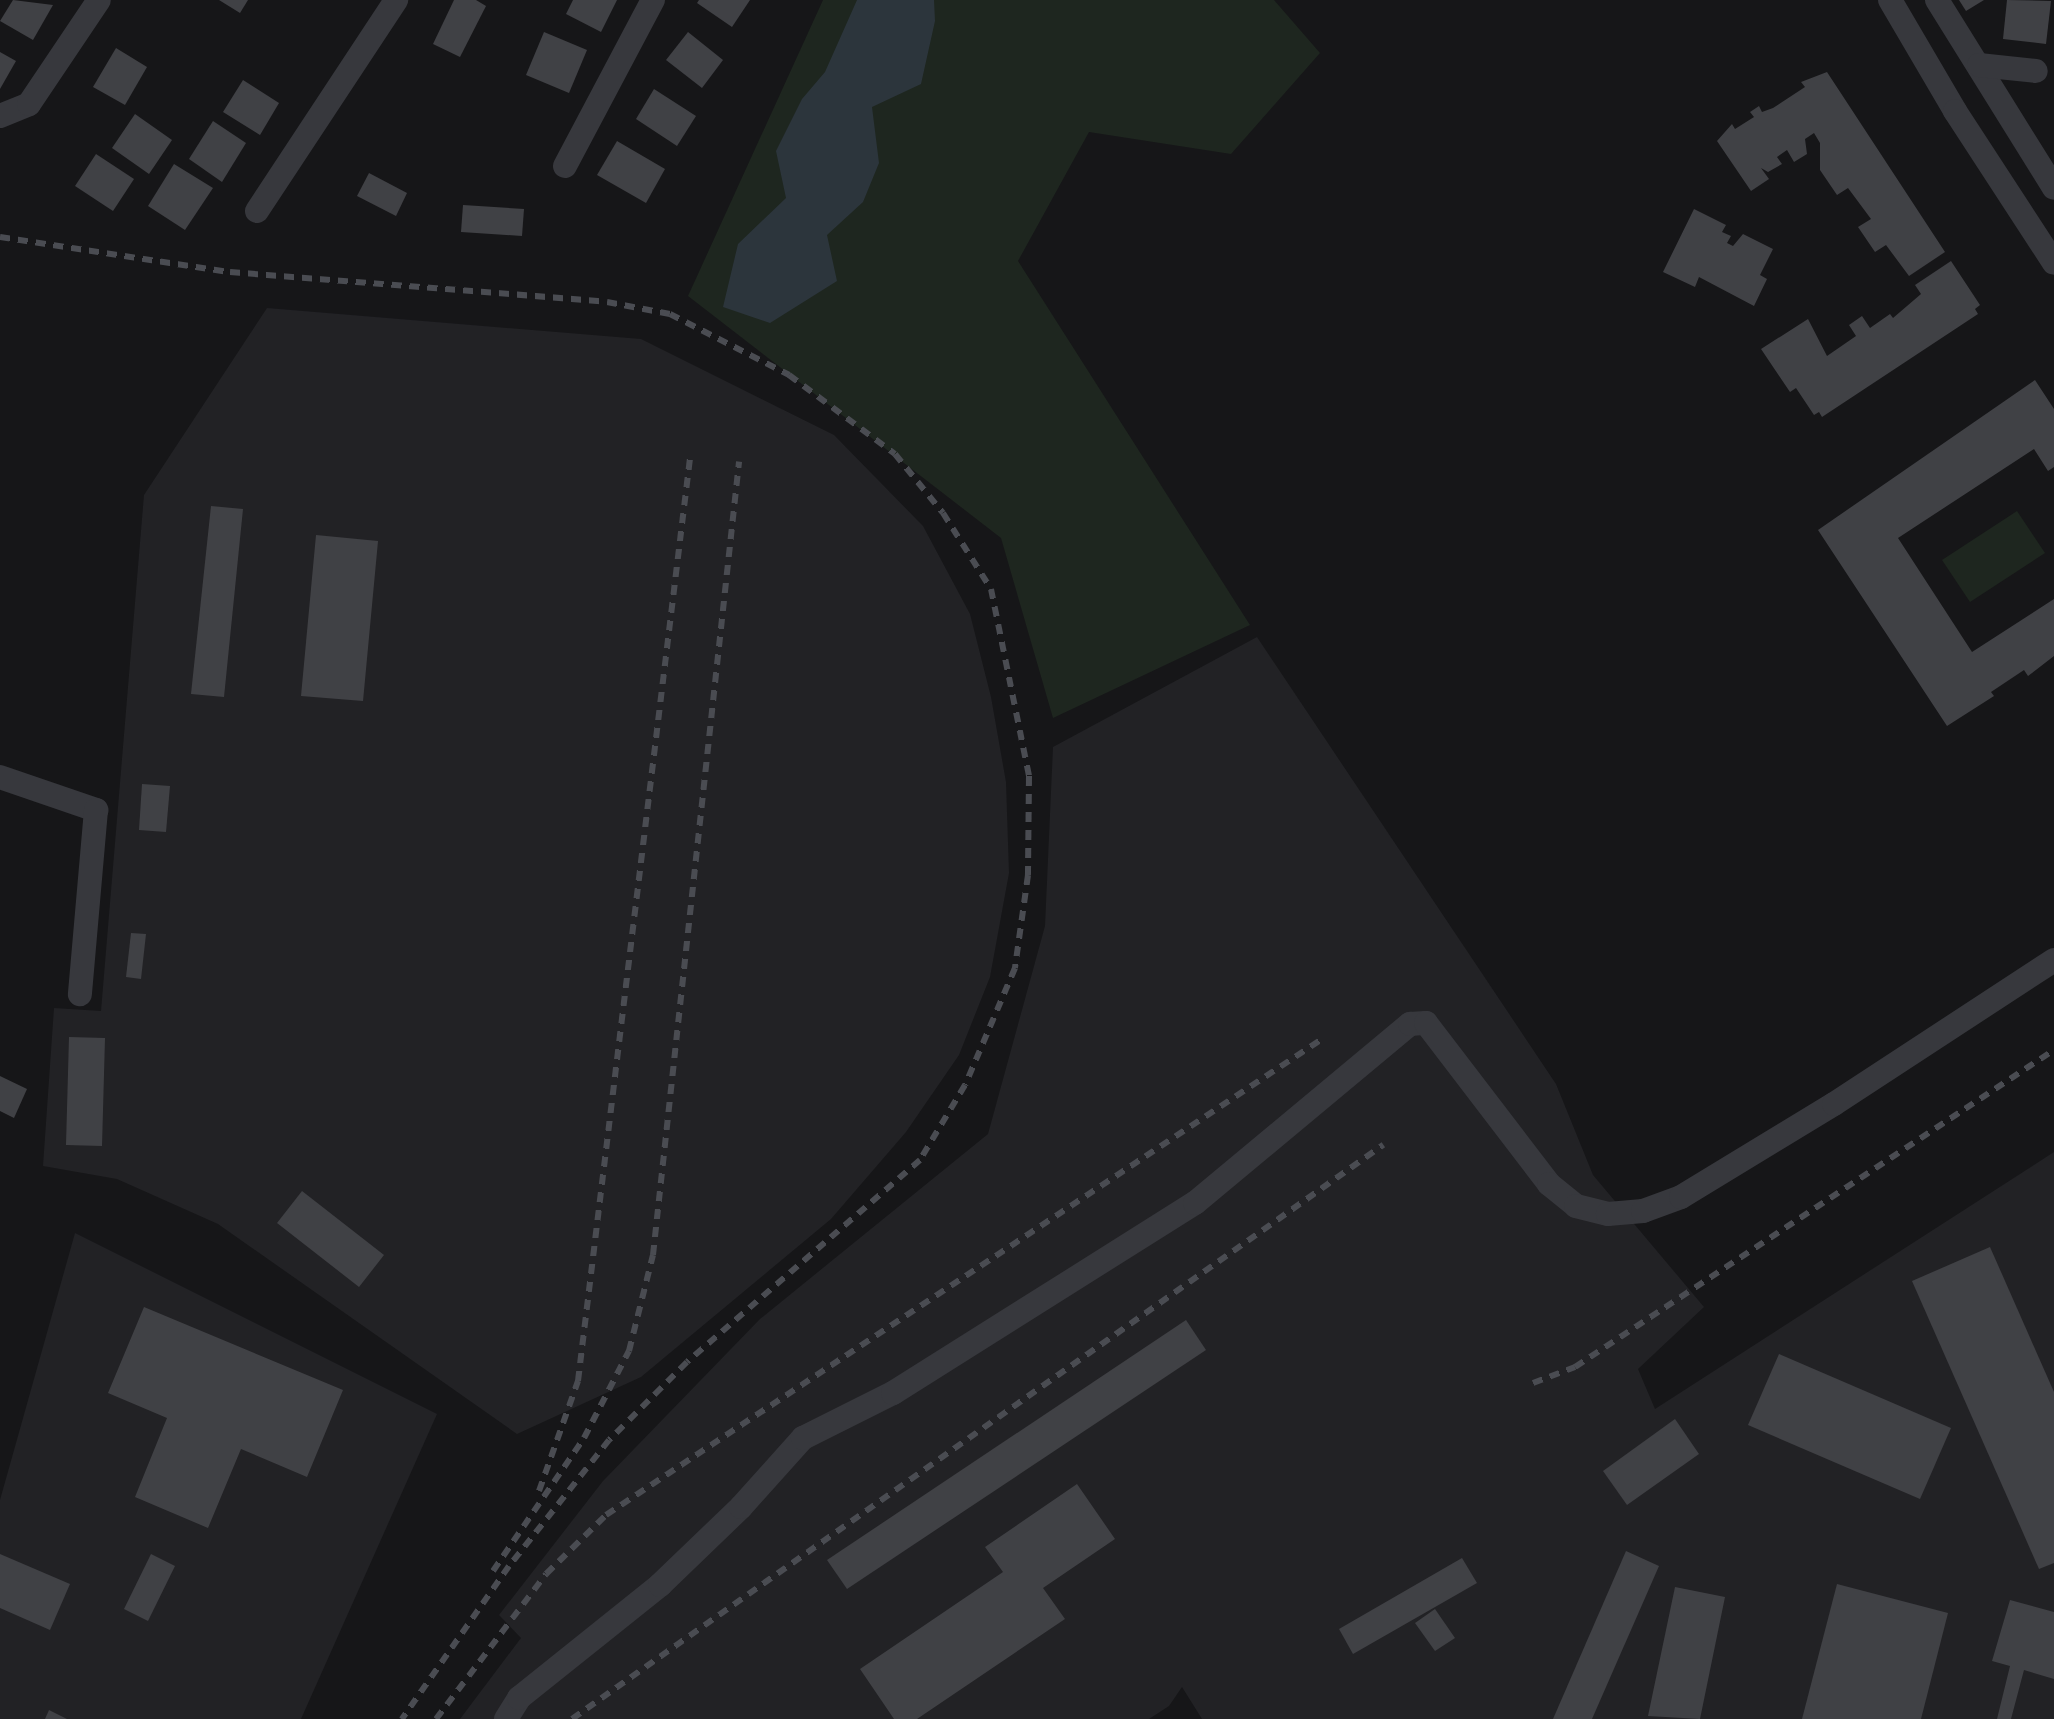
<!DOCTYPE html>
<html>
<head>
<meta charset="utf-8">
<style>
  body { margin:0 }
  #map { position:relative; width:2054px; height:1719px; overflow:hidden; background:#161618; font-family:"Noto Sans",sans-serif }
  div>[style] { position:absolute }
  [style*='--x'] { left:calc(var(--x)*1px); top:calc(var(--y)*1px); width:calc(var(--w)*1px); rotate:calc(var(--a)*1deg) }
  .built>* { inset:0; background:#222225 }
  .green>* { inset:0; background:#1e261f }
  .water>* { inset:0; background:#2c353c }
  .building>* { inset:0; background:#404145 }
  .minor>* { height:24px; margin:-12px; padding:0 12px; transform-origin:12px; border-radius:12px; background:#37383d }
  .rail>* { height:6px; margin-top:-3px; transform-origin:0; background:repeating-linear-gradient(90deg,#4a4c52 0 10px,transparent 0 18px) }
  span { translate:-50% -50%; white-space:nowrap; text-align:center; line-height:1.15; -webkit-text-stroke:8px #111113; paint-order:stroke }
</style>
</head>
<body>
<div id="map">
  <div class="built">
    <i style="clip-path:polygon(267px 308px,641px 339px,834px 435px,923px 526px,970px 614px,991px 697px,1006px 782px,1009px 873px,990px 977px,959px 1055px,906px 1132px,831px 1219px,641px 1377px,517px 1434px,218px 1224px,117px 1179px,43px 1166px,54px 1008px,101px 1011px,144px 495px)"></i>
    <i style="clip-path:polygon(1257px 637px,1556px 1084px,1593px 1175px,1704px 1307px,1638px 1369px,1655px 1409px,2054px 1152px,2054px 1719px,1202px 1719px,1182px 1687px,1169px 1706px,1149px 1719px,460px 1719px,521px 1638px,499px 1615px,603px 1481px,760px 1319px,988px 1134px,1045px 926px,1053px 747px)"></i>
    <i style="clip-path:polygon(75px 1233px,437px 1414px,301px 1719px,0 1719px,0 1500px)"></i>
  </div>
  <div class="green">
    <i style="clip-path:polygon(823px 0,1274px 0,1320px 53px,1231px 154px,1089px 132px,1018px 261px,1250px 625px,1053px 718px,1001px 538px,688px 296px)"></i>
    <i style="clip-path:polygon(2017px 511px,2045px 553px,1970px 602px,1942px 560px)"></i>
  </div>
  <div class="water">
    <i style="clip-path:polygon(857px 0,934px 0,935px 21px,921px 84px,872px 107px,879px 163px,863px 202px,827px 235px,837px 281px,770px 323px,723px 307px,738px 244px,786px 198px,776px 151px,802px 99px,825px 72px)"></i>
  </div>
  <div class="building">
    <i style="clip-path:polygon(13px 0,53px 5px,33px 40px,0 21px)"></i>
    <i style="clip-path:polygon(219px 0,248px 0,240px 13px)"></i>
    <i style="clip-path:polygon(454px 0,476px 0,486px 6px,460px 57px,433px 44px)"></i>
    <i style="clip-path:polygon(573px 0,617px 0,601px 32px,566px 14px)"></i>
    <i style="clip-path:polygon(699px 0,750px 0,732px 27px,697px 3px)"></i>
    <i style="clip-path:polygon(1959px 0,1984px 0,1966px 11px)"></i>
    <i style="clip-path:polygon(2007px 0,2051px 1px,2046px 44px,2003px 39px)"></i>
    <i style="clip-path:polygon(544px 32px,587px 50px,569px 93px,526px 75px)"></i>
    <i style="clip-path:polygon(688px 32px,723px 60px,702px 88px,666px 60px)"></i>
    <i style="clip-path:polygon(116px 48px,147px 67px,125px 105px,93px 87px)"></i>
    <i style="clip-path:polygon(0 52px,16px 61px,0 89px)"></i>
    <i style="clip-path:polygon(1827px 72px,1945px 252px,1909px 276px,1886px 245px,1875px 252px,1858px 227px,1871px 219px,1848px 188px,1837px 195px,1820px 170px,1820px 143px,1814px 133px,1805px 139px,1807px 154px,1794px 162px,1787px 150px,1777px 157px,1782px 164px,1768px 172px,1761px 168px,1769px 179px,1751px 191px,1717px 141px,1732px 124px,1735px 129px,1754px 117px,1750px 112px,1759px 106px,1762px 112px,1773px 108px,1805px 87px,1801px 82px)"></i>
    <i style="clip-path:polygon(243px 80px,279px 103px,260px 135px,223px 112px)"></i>
    <i style="clip-path:polygon(654px 89px,696px 116px,677px 146px,636px 119px)"></i>
    <i style="clip-path:polygon(135px 114px,172px 140px,149px 174px,112px 148px)"></i>
    <i style="clip-path:polygon(213px 121px,246px 143px,222px 182px,189px 159px)"></i>
    <i style="clip-path:polygon(617px 141px,665px 169px,646px 203px,597px 175px)"></i>
    <i style="clip-path:polygon(96px 154px,134px 179px,113px 211px,75px 186px)"></i>
    <i style="clip-path:polygon(174px 164px,213px 188px,185px 230px,148px 206px)"></i>
    <i style="clip-path:polygon(369px 173px,407px 193px,396px 216px,357px 196px)"></i>
    <i style="clip-path:polygon(463px 205px,524px 209px,522px 236px,461px 232px)"></i>
    <i style="clip-path:polygon(1694px 209px,1726px 225px,1722px 232px,1731px 236px,1727px 243px,1733px 246px,1743px 234px,1773px 249px,1760px 275px,1767px 279px,1754px 306px,1699px 277px,1695px 287px,1663px 272px)"></i>
    <i style="clip-path:polygon(1951px 261px,1980px 305px,1975px 309px,1978px 314px,1822px 417px,1819px 412px,1814px 415px,1796px 388px,1790px 392px,1761px 349px,1808px 319px,1827px 356px,1856px 336px,1849px 325px,1862px 316px,1870px 328px,1890px 314px,1893px 318px,1921px 294px,1915px 285px)"></i>
    <i style="clip-path:polygon(2035px 380px,2054px 409px,2054px 467px,2048px 471px,2034px 449px,1898px 538px,1972px 652px,2054px 599px,2054px 656px,2028px 676px,2024px 670px,1991px 692px,1994px 696px,1947px 726px,1818px 530px)"></i>
    <i style="clip-path:polygon(211px 506px,243px 509px,224px 697px,191px 694px)"></i>
    <i style="clip-path:polygon(316px 535px,378px 541px,363px 701px,301px 696px)"></i>
    <i style="clip-path:polygon(142px 784px,170px 786px,166px 832px,139px 830px)"></i>
    <i style="clip-path:polygon(131px 933px,146px 934px,141px 979px,126px 977px)"></i>
    <i style="clip-path:polygon(69px 1037px,105px 1038px,102px 1146px,66px 1145px)"></i>
    <i style="clip-path:polygon(0 1076px,27px 1089px,14px 1118px,0 1111px)"></i>
    <i style="clip-path:polygon(302px 1191px,384px 1255px,359px 1287px,277px 1223px)"></i>
    <i style="clip-path:polygon(1990px 1247px,2054px 1392px,2054px 1563px,2039px 1569px,1912px 1281px)"></i>
    <i style="clip-path:polygon(144px 1307px,343px 1390px,307px 1477px,241px 1449px,208px 1528px,135px 1497px,167px 1418px,108px 1393px)"></i>
    <i style="clip-path:polygon(1186px 1320px,1206px 1350px,847px 1589px,827px 1560px)"></i>
    <i style="clip-path:polygon(1779px 1354px,1951px 1428px,1920px 1499px,1748px 1425px)"></i>
    <i style="clip-path:polygon(1675px 1419px,1699px 1454px,1627px 1505px,1603px 1471px)"></i>
    <i style="clip-path:polygon(1077px 1484px,1115px 1539px,1043px 1588px,1065px 1619px,917px 1719px,894px 1719px,860px 1669px,1003px 1572px,985px 1547px)"></i>
    <i style="clip-path:polygon(1626px 1551px,1659px 1566px,1592px 1719px,1553px 1719px)"></i>
    <i style="clip-path:polygon(0 1554px,70px 1584px,50px 1630px,0 1608px)"></i>
    <i style="clip-path:polygon(151px 1554px,175px 1566px,148px 1621px,124px 1609px)"></i>
    <i style="clip-path:polygon(1462px 1558px,1477px 1583px,1353px 1654px,1339px 1629px)"></i>
    <i style="clip-path:polygon(1837px 1584px,1948px 1613px,1921px 1719px,1802px 1719px)"></i>
    <i style="clip-path:polygon(1675px 1587px,1725px 1597px,1700px 1719px,1648px 1716px)"></i>
    <i style="clip-path:polygon(2010px 1600px,2054px 1612px,2054px 1679px,2024px 1670px,2011px 1719px,1997px 1719px,2010px 1666px,1992px 1661px)"></i>
    <i style="clip-path:polygon(1435px 1609px,1455px 1638px,1435px 1651px,1415px 1623px)"></i>
    <i style="clip-path:polygon(49px 1710px,67px 1719px,45px 1719px)"></i>
  </div>
  <div class="minor">
    <i style="--x:1890;--y:0;--w:129;--a:59.6"></i>
    <i style="--x:1955;--y:111;--w:181;--a:56.9"></i>
    <i style="--x:1937;--y:0;--w:221;--a:58.1"></i>
    <i style="--x:1979;--y:65;--w:57;--a:6"></i>
    <i style="--x:0;--y:116;--w:31;--a:-22"></i>
    <i style="--x:29;--y:104;--w:125;--a:-56.1"></i>
    <i style="--x:565;--y:166;--w:188;--a:-62.1"></i>
    <i style="--x:257;--y:211;--w:253;--a:-56.6"></i>
    <i style="--x:0;--y:777;--w:102;--a:19"></i>
    <i style="--x:96;--y:810;--w:185;--a:95"></i>
    <i style="--x:506;--y:1719;--w:25;--a:-58"></i>
    <i style="--x:519;--y:1698;--w:181;--a:-38.7"></i>
    <i style="--x:660;--y:1585;--w:112;--a:-43.9"></i>
    <i style="--x:741;--y:1507;--w:93;--a:-48.1"></i>
    <i style="--x:803;--y:1438;--w:101;--a:-26.6"></i>
    <i style="--x:893;--y:1393;--w:357;--a:-32.2"></i>
    <i style="--x:1195;--y:1203;--w:280;--a:-39.8"></i>
    <i style="--x:1410;--y:1024;--w:16;--a:-4"></i>
    <i style="--x:1426;--y:1023;--w:203;--a:52.6"></i>
    <i style="--x:1549;--y:1184;--w:35;--a:39"></i>
    <i style="--x:1576;--y:1206;--w:33;--a:14"></i>
    <i style="--x:1608;--y:1214;--w:35;--a:-5"></i>
    <i style="--x:1643;--y:1211;--w:40;--a:-20.2"></i>
    <i style="--x:1681;--y:1197;--w:179;--a:-31.3"></i>
    <i style="--x:1834;--y:1104;--w:263;--a:-33.2"></i>
  </div>
  <div class="rail">
    <i style="--x:0;--y:237;--w:233;--a:8.7"></i>
    <i style="--x:230;--y:272;--w:378;--a:4.5"></i>
    <i style="--x:607;--y:302;--w:64;--a:10.8"></i>
    <i style="--x:670;--y:314;--w:134;--a:27.1"></i>
    <i style="--x:789;--y:375;--w:132;--a:36.7"></i>
    <i style="--x:895;--y:454;--w:76;--a:50.9"></i>
    <i style="--x:943;--y:513;--w:90;--a:57.7"></i>
    <i style="--x:991;--y:589;--w:191;--a:78.5"></i>
    <i style="--x:1029;--y:776;--w:99;--a:90.6"></i>
    <i style="--x:1028;--y:875;--w:94;--a:98"></i>
    <i style="--x:1015;--y:968;--w:127;--a:113.1"></i>
    <i style="--x:965;--y:1085;--w:87;--a:121"></i>
    <i style="--x:920;--y:1160;--w:308;--a:139.1"></i>
    <i style="--x:687;--y:1362;--w:110;--a:135"></i>
    <i style="--x:609;--y:1440;--w:161;--a:128.4"></i>
    <i style="--x:509;--y:1566;--w:187;--a:125"></i>
    <i style="--x:1533;--y:1383;--w:45;--a:-20.9"></i>
    <i style="--x:1575;--y:1367;--w:574;--a:-33.5"></i>
    <i style="--x:539;--y:1491;--w:117;--a:-70.5"></i>
    <i style="--x:578;--y:1381;--w:930;--a:-83.08"></i>
    <i style="--x:493;--y:1571;--w:161;--a:-55.6"></i>
    <i style="--x:584;--y:1438;--w:98;--a:-62.7"></i>
    <i style="--x:629;--y:1351;--w:99;--a:-76"></i>
    <i style="--x:653;--y:1255;--w:798;--a:-83.81"></i>
    <i style="--x:436;--y:1719;--w:182;--a:-52.8"></i>
    <i style="--x:546;--y:1574;--w:84;--a:-44.5"></i>
    <i style="--x:606;--y:1515;--w:863;--a:-33.62"></i>
    <i style="--x:572;--y:1719;--w:994;--a:-35.29"></i>
  </div>
</div>
</body>
</html>
